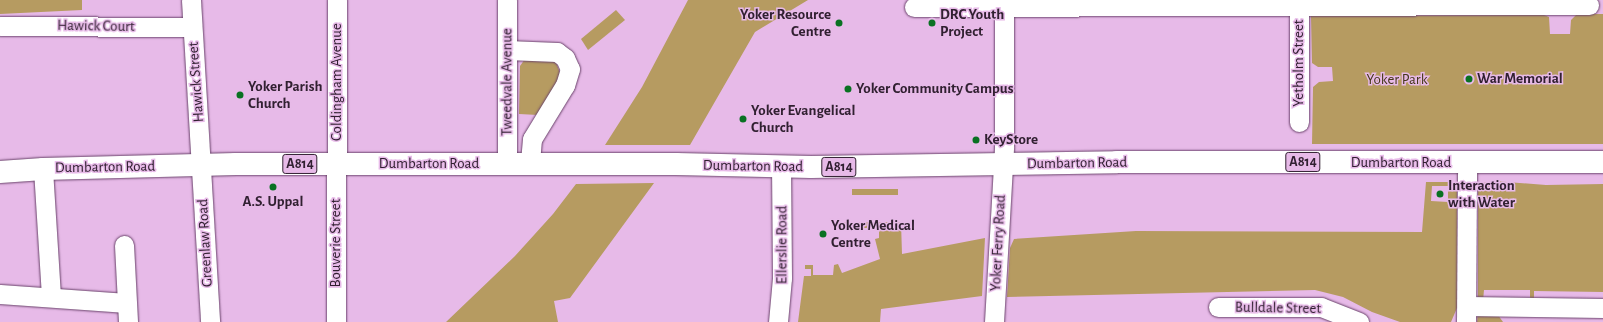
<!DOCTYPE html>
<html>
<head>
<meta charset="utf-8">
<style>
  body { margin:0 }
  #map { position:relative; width:1603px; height:322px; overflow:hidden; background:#e7bae8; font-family:"Alegreya Sans",sans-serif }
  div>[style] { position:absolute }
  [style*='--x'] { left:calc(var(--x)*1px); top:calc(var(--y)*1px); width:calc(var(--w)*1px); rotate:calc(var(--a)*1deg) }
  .green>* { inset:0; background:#b69b61 }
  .roads { filter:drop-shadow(0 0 1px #6a436b) drop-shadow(0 0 1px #6a436b) }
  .minor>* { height:19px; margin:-9.5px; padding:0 9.5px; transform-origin:9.5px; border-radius:9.5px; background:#fff }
  .major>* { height:22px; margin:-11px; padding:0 11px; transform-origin:11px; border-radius:11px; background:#fff }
  .dots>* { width:11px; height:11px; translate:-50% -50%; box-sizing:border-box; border:2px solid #e7bae8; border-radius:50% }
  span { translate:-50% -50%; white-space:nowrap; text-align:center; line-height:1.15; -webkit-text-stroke:3px #e7bae8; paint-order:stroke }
  .shield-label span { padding:1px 3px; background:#e7bae8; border:1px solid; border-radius:3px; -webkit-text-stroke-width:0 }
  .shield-label { font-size:14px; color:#312031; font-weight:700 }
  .poi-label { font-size:15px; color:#312031; font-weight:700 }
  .right { translate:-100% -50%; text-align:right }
  .left { translate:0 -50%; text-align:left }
  .street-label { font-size:15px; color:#312031 }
  .park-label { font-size:15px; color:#443719 }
</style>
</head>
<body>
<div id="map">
  <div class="green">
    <i style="clip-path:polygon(0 0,82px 0,82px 10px,0 14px)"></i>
    <i style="clip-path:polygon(688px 0,808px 0,755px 32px,690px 145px,605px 145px,642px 87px)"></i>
    <i style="clip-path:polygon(616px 10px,625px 20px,588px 50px,581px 39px)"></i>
    <i style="clip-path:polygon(1577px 14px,1603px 14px,1603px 144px,1312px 144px,1313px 87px,1319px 82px,1333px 81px,1332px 67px,1318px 67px,1312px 63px,1311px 16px,1544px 15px,1549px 17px,1550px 34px,1570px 34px,1571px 20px)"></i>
    <i style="clip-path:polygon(543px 56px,556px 62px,561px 76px,538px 115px,519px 114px,520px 66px,525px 59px)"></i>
    <i style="clip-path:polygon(1494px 181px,1546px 185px,1603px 184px,1603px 292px,1534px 291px,1534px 302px,1530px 302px,1530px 290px,1484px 290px,1483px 301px,1478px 301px,1478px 192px,1483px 183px)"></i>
    <i style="clip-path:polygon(evenodd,1426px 182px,1451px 182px,1457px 188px,1457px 308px,1451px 322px,1400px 322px,1372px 312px,1343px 297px,1315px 290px,1007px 297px,1010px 248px,1014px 239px,1136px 231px,1422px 232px,1426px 182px,1432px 186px,1448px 186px,1448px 202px,1431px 201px,1432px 186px)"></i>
    <i style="clip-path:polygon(654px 183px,570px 298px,554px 301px,558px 322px,446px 322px,515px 256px,553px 214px,576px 184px)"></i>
    <i style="clip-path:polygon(852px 189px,898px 189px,898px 195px,852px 195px)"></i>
    <i style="clip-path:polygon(838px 222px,871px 222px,871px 228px,838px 228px)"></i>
    <i style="clip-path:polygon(875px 222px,901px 222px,902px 254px,985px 238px,982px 296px,881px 309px,880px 322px,798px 322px,804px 276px,811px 276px,811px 269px,805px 269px,805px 265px,813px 265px,813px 275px,833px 275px,834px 265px,838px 264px,842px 273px,880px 259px,875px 239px,879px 238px,879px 228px,875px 228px)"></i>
    <i style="clip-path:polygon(1478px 313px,1498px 315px,1503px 322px,1477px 322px)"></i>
  </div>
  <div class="roads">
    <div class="minor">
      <i style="--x:191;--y:0;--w:323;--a:86.6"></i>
      <i style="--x:914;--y:7;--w:675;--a:-0.17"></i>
      <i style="--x:0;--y:26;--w:192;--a:0.3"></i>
      <i style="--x:507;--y:50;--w:50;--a:2.3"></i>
      <i style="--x:557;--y:52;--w:10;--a:37"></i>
      <i style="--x:565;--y:58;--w:12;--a:66"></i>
      <i style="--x:570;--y:69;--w:17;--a:107"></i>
      <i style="--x:565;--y:85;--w:63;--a:121.4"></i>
      <i style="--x:532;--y:139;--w:25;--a:95"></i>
      <i style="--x:1299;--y:122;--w:118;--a:-90"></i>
      <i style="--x:507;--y:164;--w:164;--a:-90"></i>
      <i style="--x:43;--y:169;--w:128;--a:86.4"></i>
      <i style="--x:124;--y:245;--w:77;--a:87"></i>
      <i style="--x:0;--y:294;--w:127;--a:4.1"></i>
      <i style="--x:1467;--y:306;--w:136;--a:0.8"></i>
      <i style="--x:1218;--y:307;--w:103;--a:0"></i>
      <i style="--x:1321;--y:307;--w:41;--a:21.5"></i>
      <i style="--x:336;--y:322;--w:322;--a:-89.8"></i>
      <i style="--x:778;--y:322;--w:44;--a:-84.8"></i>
      <i style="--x:782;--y:278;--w:111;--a:-90.5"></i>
      <i style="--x:994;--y:322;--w:176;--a:-86.7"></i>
      <i style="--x:1004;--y:146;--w:146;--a:-90"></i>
      <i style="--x:1466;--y:322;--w:159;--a:-89.6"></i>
    </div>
    <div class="major">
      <i style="--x:0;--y:172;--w:43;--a:-4"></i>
      <i style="--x:43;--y:169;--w:193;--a:-1.5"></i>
      <i style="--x:236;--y:164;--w:440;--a:0"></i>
      <i style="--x:676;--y:164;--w:135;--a:1.3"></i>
      <i style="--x:811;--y:167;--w:306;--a:-0.9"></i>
      <i style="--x:1117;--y:162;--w:486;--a:0"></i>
    </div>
  </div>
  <div class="dots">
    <i style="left:839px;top:23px;background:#097122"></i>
    <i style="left:932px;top:23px;background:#097122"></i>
    <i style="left:1469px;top:79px;background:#097122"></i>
    <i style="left:848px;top:89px;background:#097122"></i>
    <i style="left:240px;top:95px;background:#097122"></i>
    <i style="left:743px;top:119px;background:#097122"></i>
    <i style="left:976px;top:140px;background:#097122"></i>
    <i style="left:273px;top:187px;background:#097122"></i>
    <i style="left:1440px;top:194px;background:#097122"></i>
    <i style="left:823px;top:234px;background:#097122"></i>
  </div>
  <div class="shield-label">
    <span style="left:1303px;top:162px">A814</span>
    <span style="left:300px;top:164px">A814</span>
    <span style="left:839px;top:167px">A814</span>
  </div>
  <div class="poi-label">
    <span class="right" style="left:831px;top:23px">Yoker Resource<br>Centre</span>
    <span class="left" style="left:940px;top:23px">DRC Youth<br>Project</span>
    <span class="left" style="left:1477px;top:79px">War Memorial</span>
    <span class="left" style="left:248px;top:95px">Yoker Parish<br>Church</span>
    <span class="left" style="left:856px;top:89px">Yoker Community Campus</span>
    <span class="left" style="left:751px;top:119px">Yoker Evangelical<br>Church</span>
    <span class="left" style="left:984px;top:140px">KeyStore</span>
    <span class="left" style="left:1448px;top:194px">Interaction<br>with Water</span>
    <span style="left:273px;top:202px">A.S. Uppal</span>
    <span class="left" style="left:831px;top:234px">Yoker Medical<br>Centre</span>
  </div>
  <div class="street-label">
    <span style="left:96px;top:26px;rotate:1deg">Hawick Court</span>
    <span style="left:1299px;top:63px;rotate:-90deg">Yetholm Street</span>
    <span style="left:196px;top:82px;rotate:-94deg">Hawick Street</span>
    <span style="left:337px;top:82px;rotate:-90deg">Coldingham Avenue</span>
    <span style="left:507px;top:82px;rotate:-90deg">Tweedvale Avenue</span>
    <span style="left:1077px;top:163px;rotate:-1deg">Dumbarton Road</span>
    <span style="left:1401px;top:163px">Dumbarton Road</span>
    <span style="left:429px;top:164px">Dumbarton Road</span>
    <span style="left:753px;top:166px;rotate:1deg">Dumbarton Road</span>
    <span style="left:105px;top:167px;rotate:-1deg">Dumbarton Road</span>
    <span style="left:205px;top:243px;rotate:-93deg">Greenlaw Road</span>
    <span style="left:336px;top:243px;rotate:-90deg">Bouverie Street</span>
    <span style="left:998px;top:243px;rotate:-87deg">Yoker Ferry Road</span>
    <span style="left:782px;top:245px;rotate:-90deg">Ellerslie Road</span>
    <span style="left:1278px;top:308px;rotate:1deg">Bulldale Street</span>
  </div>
  <div class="park-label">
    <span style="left:1397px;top:80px">Yoker Park</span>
  </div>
</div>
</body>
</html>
